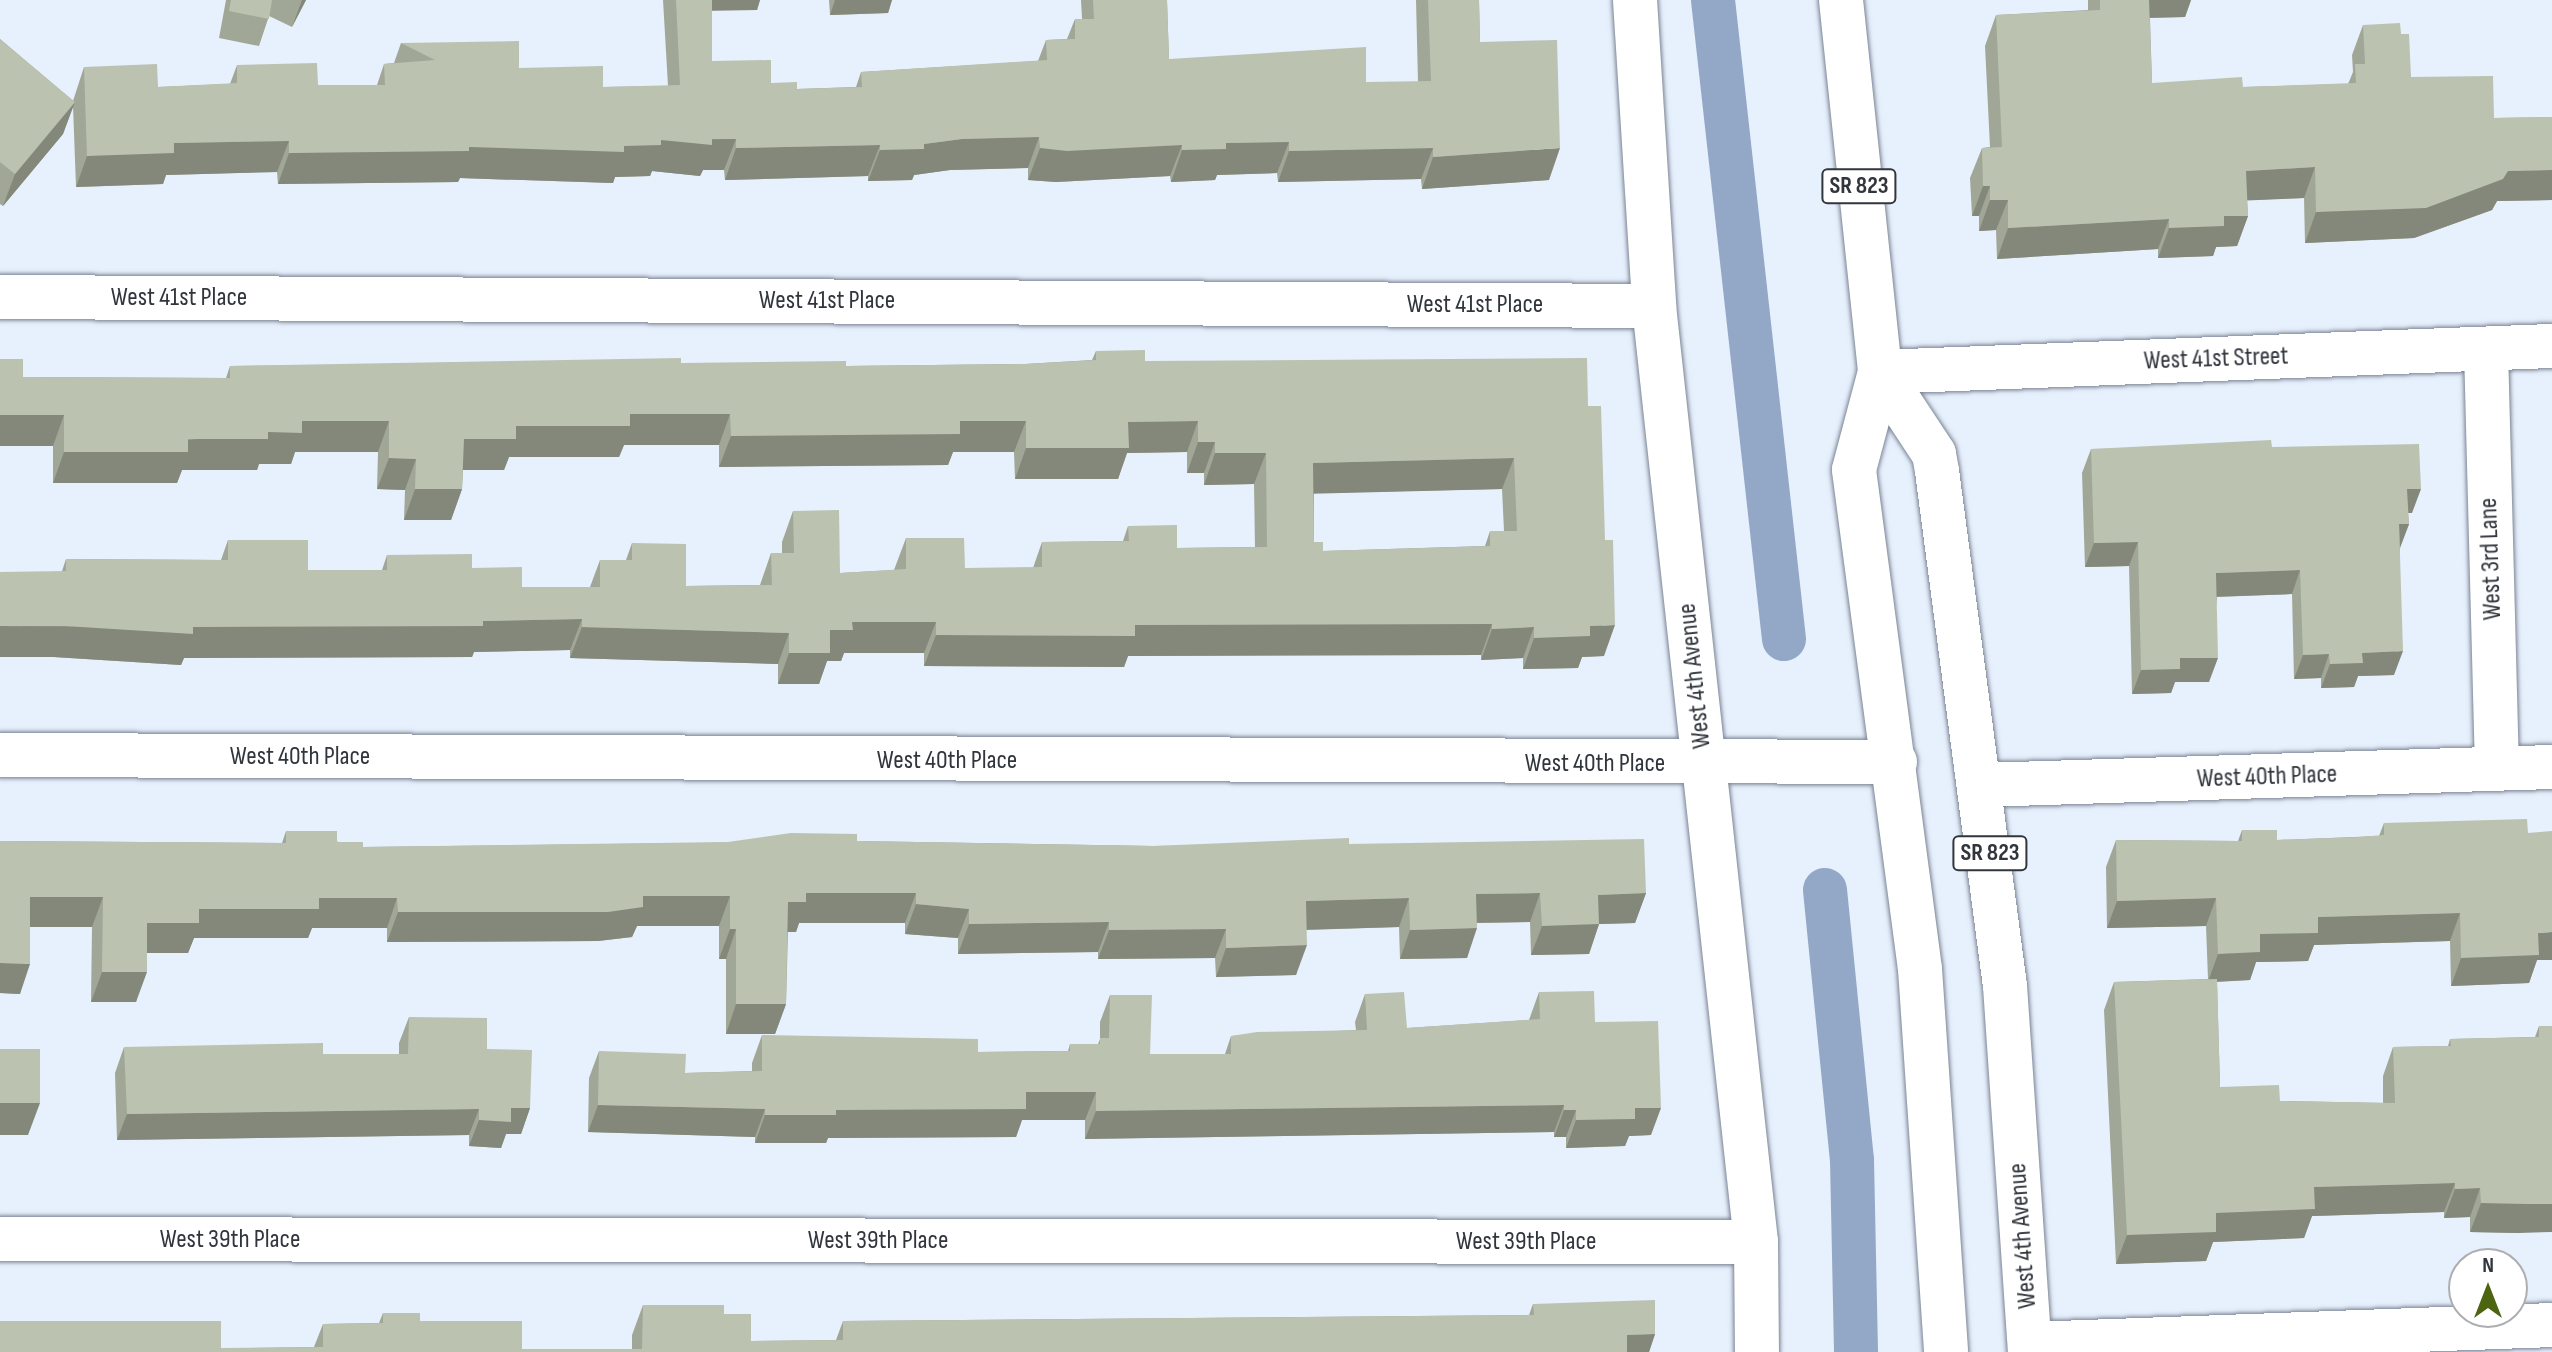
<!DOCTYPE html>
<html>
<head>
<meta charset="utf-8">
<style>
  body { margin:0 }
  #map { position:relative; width:2552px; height:1352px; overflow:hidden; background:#e7f0fd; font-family:"Sofia Sans Condensed",sans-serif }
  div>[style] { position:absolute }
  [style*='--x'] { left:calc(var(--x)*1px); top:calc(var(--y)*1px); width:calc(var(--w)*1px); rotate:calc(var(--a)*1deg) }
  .canal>* { height:44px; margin:-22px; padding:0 22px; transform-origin:22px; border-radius:22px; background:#93a8c7 }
  .roads { filter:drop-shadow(0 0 2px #7a8493) drop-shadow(0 0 2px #7a8493) }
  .minor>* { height:44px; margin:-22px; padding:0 22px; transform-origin:22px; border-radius:22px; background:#fff }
  .major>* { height:44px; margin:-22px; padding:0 22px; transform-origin:22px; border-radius:22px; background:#fff }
  .wall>* { inset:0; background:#a1a797 }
  .shaded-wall>* { inset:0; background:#83887b }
  .building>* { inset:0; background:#bbc2b0 }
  span { translate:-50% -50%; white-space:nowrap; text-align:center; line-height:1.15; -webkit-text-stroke:6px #fff; paint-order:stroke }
  .shield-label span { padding:2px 6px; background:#fff; border:2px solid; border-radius:6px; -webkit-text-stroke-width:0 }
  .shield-label { font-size:24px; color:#31353c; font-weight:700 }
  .street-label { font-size:26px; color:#31353c }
  .north { position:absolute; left:2448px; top:1248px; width:80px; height:80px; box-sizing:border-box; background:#fff; border:2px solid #adaeb1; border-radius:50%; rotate:0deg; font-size:22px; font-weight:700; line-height:32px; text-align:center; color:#31353c }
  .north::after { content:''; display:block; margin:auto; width:28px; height:36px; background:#4d6411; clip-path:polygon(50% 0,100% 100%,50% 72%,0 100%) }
</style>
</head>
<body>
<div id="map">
  <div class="canal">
    <i style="--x:1713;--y:0;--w:643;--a:83.66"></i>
    <i style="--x:1825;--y:890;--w:271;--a:84.3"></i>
    <i style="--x:1852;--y:1160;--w:192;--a:88.8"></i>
  </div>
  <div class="roads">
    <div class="minor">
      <i style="--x:1635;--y:0;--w:307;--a:86.4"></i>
      <i style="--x:1654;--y:306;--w:942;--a:83.78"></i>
      <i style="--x:1756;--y:1242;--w:110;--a:89.5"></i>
      <i style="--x:0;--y:297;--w:1654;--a:0.31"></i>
      <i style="--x:2486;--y:349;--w:419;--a:88.5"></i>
      <i style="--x:1880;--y:372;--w:673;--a:-2.22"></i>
      <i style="--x:0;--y:755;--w:1895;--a:0.21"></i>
      <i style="--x:1982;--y:785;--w:570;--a:-1.81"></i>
      <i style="--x:0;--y:1239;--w:1756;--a:0.1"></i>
      <i style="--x:2030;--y:1344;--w:522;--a:-2.08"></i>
    </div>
    <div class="major">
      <i style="--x:1841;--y:0;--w:374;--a:84"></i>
      <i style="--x:1880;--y:372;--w:101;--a:104.9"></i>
      <i style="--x:1854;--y:470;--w:503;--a:82.47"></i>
      <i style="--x:1920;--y:969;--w:384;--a:86.1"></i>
      <i style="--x:1880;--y:372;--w:98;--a:56.6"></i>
      <i style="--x:1934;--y:454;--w:17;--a:80"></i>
      <i style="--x:1937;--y:471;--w:519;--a:82.48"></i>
      <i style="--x:2005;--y:986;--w:367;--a:86.1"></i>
    </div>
  </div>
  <div class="wall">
    <i style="clip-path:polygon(226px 0,306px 0,292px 27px,269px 16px,259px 46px,219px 38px)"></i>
    <i style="clip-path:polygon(663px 0,760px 0,757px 10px,712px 10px,712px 61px,771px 83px,797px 89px,856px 87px,861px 72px,1038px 61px,1046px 40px,1067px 39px,1075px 19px,1082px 19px,1081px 0,1167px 0,1169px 59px,1366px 82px,1418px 82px,1416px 0,1479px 0,1480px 42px,1549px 180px,1422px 189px,1421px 179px,1278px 182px,1277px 173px,1217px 175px,1215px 180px,1171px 182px,1170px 176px,1056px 182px,1028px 180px,1028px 168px,950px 170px,914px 175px,912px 180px,868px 181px,868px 176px,725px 180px,724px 170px,703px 170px,700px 176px,652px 171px,650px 176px,615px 177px,613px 183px,460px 178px,458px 182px,278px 184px,277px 172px,166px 175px,163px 184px,76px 187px,73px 106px,63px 134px,3px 206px,0 204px,0 39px,73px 101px,84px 67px,158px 87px,230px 84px,237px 65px,318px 85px,377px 85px,384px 64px,394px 63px,401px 43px,519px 68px,603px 87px,668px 86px)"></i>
    <i style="clip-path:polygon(829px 0,892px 0,888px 13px,830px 15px)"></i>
    <i style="clip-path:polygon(2088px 0,2191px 0,2185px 17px,2150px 18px,2152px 83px,2243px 87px,2348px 84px,2353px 72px,2352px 55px,2363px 25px,2401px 34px,2411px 77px,2494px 118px,2552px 117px,2552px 200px,2497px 201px,2492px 210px,2414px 238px,2305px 243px,2304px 198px,2247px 200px,2248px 216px,2237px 246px,2216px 247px,2213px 256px,2158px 258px,2158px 249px,1997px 259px,1996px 230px,1979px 231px,1979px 216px,1972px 216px,1970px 178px,1982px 148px,1990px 147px,1985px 46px,1996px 15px,2088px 10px)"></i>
    <i style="clip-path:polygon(evenodd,1096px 351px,1145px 361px,1588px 406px,1604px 656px,1582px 657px,1578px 668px,1523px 669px,1523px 658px,1481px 660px,1481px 655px,1128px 656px,1124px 667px,924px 666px,924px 653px,844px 653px,841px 661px,827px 661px,819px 684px,778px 684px,778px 664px,570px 658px,570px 650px,474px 652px,472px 657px,184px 658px,181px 665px,54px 657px,0 657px,62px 571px,66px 559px,221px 560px,228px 540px,308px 570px,382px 570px,387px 555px,472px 568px,522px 587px,590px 587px,600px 560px,626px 560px,632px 543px,686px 586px,760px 585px,771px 553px,782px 553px,782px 542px,793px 511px,840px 573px,894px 570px,906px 538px,965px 568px,1033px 568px,1042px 542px,1123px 541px,1128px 526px,1177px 548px,1255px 547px,1254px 484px,1204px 485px,1204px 473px,1187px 473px,1187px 452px,1127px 453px,1118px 479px,1015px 479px,1014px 452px,953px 452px,948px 465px,719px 467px,719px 445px,624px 445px,619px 457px,509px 457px,504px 470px,463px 470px,462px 489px,451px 520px,404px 520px,405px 490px,377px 489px,378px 452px,295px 452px,291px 464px,259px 464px,257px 470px,182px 470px,177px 483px,53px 483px,53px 446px,0 446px,23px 377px,226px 378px,230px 366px,681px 363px,846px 366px,1025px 364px,1092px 360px,1096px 351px,1502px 489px,1504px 531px,1490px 531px,1485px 546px,1323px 551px,1314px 542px,1314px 493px,1502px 489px)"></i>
    <i style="clip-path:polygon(2272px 447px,2412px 513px,2408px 513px,2409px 524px,2400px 547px,2394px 675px,2358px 676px,2354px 687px,2321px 688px,2321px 678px,2294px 679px,2292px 594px,2217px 597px,2209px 682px,2175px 682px,2171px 693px,2132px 694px,2129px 566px,2085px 567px,2082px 473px,2091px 449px)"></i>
    <i style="clip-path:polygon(2384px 823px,2537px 960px,2529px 983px,2451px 986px,2450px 941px,2314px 945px,2308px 961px,2256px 962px,2250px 980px,2217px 982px,2220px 1087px,2280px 1101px,2383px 1103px,2383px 1076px,2393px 1047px,2448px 1046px,2450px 1039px,2535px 1037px,2539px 1026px,2552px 1026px,2519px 1233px,2470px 1232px,2470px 1217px,2444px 1218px,2444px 1212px,2312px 1216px,2304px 1238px,2213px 1242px,2206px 1261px,2116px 1264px,2104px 1010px,2114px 982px,2208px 979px,2206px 926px,2107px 928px,2106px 867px,2116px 840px,2238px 841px,2242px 830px,2277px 840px,2379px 836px)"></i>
    <i style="clip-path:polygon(286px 831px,363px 847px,857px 841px,1153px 846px,1349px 844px,1646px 893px,1635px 923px,1599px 924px,1589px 954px,1531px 955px,1530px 922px,1477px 923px,1467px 958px,1400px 959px,1399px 927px,1306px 930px,1296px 975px,1216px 977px,1215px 958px,1098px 959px,1098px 952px,958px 954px,958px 938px,905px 934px,905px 923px,799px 923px,796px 932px,788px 932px,786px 1004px,775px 1034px,726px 1034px,726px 959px,719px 959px,719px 926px,637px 926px,632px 937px,598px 941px,387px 942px,387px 928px,312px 928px,308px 938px,194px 938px,188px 953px,147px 953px,136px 1002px,91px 1002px,92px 927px,30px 927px,20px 994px,0 993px,0 841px,282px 843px)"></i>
    <i style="clip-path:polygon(1539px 992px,1595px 1022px,1651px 1135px,1629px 1136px,1625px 1146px,1566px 1148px,1566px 1137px,1554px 1137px,1554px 1132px,1085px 1139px,1085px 1120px,1022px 1120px,1016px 1137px,828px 1138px,826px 1143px,755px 1143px,755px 1137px,588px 1132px,589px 1078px,599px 1051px,685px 1073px,752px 1071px,752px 1063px,762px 1035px,978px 1052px,1068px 1051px,1070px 1044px,1098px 1044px,1100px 1039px,1100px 1022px,1110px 995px,1150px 1054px,1225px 1054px,1231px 1036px,1356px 1030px,1355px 1022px,1365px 994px,1407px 1028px,1529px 1020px)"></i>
    <i style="clip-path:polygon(409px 1017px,487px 1049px,530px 1108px,521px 1134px,506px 1134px,501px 1148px,469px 1146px,469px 1135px,117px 1140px,115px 1073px,124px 1047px,323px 1054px,399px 1054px,399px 1043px)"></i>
    <i style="clip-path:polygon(1533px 1304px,1655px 1334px,1649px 1352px,0 1352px,314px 1347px,323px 1324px,379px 1323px,383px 1313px,420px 1321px,522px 1349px,632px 1349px,632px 1335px,643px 1305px,724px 1314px,751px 1341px,836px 1340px,843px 1321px,1529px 1315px)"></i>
  </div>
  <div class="shaded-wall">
    <i style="clip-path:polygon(302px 0,306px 0,292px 27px)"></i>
    <i style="clip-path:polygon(704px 0,760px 0,757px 10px,700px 11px)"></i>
    <i style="clip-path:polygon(835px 0,892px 0,888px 13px,830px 15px)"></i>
    <i style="clip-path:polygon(2145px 0,2191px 0,2185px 17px,2138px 18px)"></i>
    <i style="clip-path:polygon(75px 102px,63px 134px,3px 206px,15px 174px)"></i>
    <i style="clip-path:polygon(1039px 137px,1028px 168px,950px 170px,914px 175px,912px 180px,868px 181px,880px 150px,962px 139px)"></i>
    <i style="clip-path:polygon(736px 139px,724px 170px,703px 170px,700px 176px,652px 171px,650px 176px,615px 177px,613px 183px,460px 178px,458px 182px,278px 184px,289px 153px,469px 147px,624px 146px,661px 140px)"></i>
    <i style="clip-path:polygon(289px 141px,277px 172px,166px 175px,163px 184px,76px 187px,87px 156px,174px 143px)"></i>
    <i style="clip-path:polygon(1289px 142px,1277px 173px,1217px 175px,1215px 180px,1171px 182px,1182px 150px,1226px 143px)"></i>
    <i style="clip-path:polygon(880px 145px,868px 176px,725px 180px,736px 148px)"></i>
    <i style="clip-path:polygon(1182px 145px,1170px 176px,1056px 182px,1028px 180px,1040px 148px)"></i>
    <i style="clip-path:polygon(1433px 148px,1421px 179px,1278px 182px,1289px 151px)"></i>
    <i style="clip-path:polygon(1560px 148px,1549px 180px,1422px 189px,1433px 157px)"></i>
    <i style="clip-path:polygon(2315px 167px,2304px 198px,2235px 201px,2246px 171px)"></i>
    <i style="clip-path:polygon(2552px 170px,2552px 200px,2497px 201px,2492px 210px,2414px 238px,2305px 243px,2316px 212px,2508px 171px)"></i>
    <i style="clip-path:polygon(1983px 186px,1990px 186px,1979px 216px,1972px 216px)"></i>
    <i style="clip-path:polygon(1990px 200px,2008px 200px,1996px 230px,1979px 231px)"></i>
    <i style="clip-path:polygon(2224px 216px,2248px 216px,2237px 246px,2216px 247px,2213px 256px,2158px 258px,2169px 228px)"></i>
    <i style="clip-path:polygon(2169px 219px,2158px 249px,1997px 259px,2008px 228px)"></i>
    <i style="clip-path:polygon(630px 414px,730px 414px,719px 445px,624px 445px,619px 457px,509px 457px,504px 470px,452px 470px,464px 439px,516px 426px)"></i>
    <i style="clip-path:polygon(0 415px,64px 415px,53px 446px,0 446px)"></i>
    <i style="clip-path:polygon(302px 421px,389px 421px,378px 452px,295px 452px,291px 464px,259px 464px,257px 470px,182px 470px,177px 483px,53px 483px,64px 452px,268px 432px)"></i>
    <i style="clip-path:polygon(960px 421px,1026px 421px,1014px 452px,953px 452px,948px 465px,719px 467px,731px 436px)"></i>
    <i style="clip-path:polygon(1198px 421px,1187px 452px,1127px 453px,1118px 479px,1015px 479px,1026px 448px,1128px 422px)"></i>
    <i style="clip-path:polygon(1198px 442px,1215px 442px,1204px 473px,1187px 473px)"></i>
    <i style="clip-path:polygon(1215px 453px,1266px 453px,1254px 484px,1204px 485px)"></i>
    <i style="clip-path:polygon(389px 458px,416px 459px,405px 490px,377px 489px)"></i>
    <i style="clip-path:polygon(1514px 458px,1502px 489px,1302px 494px,1313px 463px)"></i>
    <i style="clip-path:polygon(415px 489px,462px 489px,451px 520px,404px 520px)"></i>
    <i style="clip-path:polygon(2407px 489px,2421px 489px,2412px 513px,2399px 513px)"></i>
    <i style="clip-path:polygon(2399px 524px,2409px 524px,2400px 548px)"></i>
    <i style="clip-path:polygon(2138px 542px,2129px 566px,2085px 567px,2094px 543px)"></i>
    <i style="clip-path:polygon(2300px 570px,2292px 594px,2207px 597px,2216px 573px)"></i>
    <i style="clip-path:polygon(582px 619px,570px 650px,474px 652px,472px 657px,184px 658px,181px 665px,54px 657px,0 657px,0 626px,193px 627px)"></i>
    <i style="clip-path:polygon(852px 622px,936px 622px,924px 653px,844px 653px,841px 661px,827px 661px,819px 684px,778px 684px,789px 653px,830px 630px)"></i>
    <i style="clip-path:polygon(1492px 624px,1481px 655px,1128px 656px,1124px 667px,924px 666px,936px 635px,1135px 625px)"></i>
    <i style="clip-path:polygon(1615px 625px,1604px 656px,1582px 657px,1578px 668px,1523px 669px,1534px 638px,1590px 626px)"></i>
    <i style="clip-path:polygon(582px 627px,789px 633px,778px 664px,570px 658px)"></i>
    <i style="clip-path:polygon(1534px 627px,1523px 658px,1481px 660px,1492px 629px)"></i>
    <i style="clip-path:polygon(2403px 651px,2394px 675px,2358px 676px,2354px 687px,2321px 688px,2330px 664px,2362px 653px)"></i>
    <i style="clip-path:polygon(2329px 654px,2321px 678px,2294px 679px,2303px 655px)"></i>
    <i style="clip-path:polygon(2180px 658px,2218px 658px,2209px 682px,2175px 682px,2171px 693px,2132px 694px,2141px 670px)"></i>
    <i style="clip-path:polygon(806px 893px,916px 893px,905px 923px,799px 923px,796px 932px,778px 932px,788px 902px)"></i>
    <i style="clip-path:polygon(1540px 893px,1530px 922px,1465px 923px,1476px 894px)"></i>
    <i style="clip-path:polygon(1646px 893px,1635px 923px,1599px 924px,1589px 954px,1531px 955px,1542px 926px,1598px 895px)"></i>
    <i style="clip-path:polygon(643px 896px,730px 896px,719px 926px,637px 926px,632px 937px,598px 941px,387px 942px,398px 912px)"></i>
    <i style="clip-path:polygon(30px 897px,103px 897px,92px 927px,20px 927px)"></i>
    <i style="clip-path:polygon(319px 898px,397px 898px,387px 928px,312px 928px,308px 938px,194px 938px,188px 953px,136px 953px,147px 923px,199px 909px)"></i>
    <i style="clip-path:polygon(1409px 898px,1399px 927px,1295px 930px,1306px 901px)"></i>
    <i style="clip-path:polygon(2216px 898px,2206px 926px,2107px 928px,2117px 901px)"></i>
    <i style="clip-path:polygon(916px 904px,969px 909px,958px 938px,905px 934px)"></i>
    <i style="clip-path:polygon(2460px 913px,2450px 941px,2314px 945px,2308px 961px,2256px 962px,2250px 980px,2208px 982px,2218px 954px,2260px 934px,2318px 917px)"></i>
    <i style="clip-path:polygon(1109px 922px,1098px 952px,958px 954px,969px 924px)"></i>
    <i style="clip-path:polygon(1477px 928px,1467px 958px,1400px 959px,1410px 930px)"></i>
    <i style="clip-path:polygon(730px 929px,736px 929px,726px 959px,719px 959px)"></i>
    <i style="clip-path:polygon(1226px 929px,1215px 958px,1098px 959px,1109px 930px)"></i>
    <i style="clip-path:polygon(2552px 932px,2552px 960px,2537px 960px,2529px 983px,2451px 986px,2461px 958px,2538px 933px)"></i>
    <i style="clip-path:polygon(1307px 945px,1296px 975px,1216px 977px,1226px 948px)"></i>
    <i style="clip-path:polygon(0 963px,30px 964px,20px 994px,0 993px)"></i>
    <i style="clip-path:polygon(102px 972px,147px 972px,136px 1002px,91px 1002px)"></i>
    <i style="clip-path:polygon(736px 1004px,786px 1004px,775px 1034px,726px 1034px)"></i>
    <i style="clip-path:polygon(1026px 1092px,1096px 1092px,1085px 1120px,1022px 1120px,1016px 1137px,828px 1138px,826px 1143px,755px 1143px,765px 1115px,836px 1110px)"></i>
    <i style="clip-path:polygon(0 1103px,40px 1103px,28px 1135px,0 1135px)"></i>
    <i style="clip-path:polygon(598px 1105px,765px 1109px,755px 1137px,588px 1132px)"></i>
    <i style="clip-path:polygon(1564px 1105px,1554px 1132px,1085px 1139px,1096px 1111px)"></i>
    <i style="clip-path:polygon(511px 1108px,530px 1108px,521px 1134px,506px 1134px,501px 1148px,469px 1146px,479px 1120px)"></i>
    <i style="clip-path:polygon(1635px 1108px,1661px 1108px,1651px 1135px,1629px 1136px,1625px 1146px,1566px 1148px,1576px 1120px)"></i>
    <i style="clip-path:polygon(479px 1109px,469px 1135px,117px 1140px,127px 1114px)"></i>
    <i style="clip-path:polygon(1564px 1110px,1576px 1110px,1566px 1137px,1554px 1137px)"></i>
    <i style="clip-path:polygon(2455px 1183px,2444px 1212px,2312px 1216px,2304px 1238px,2213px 1242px,2206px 1261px,2116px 1264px,2127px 1235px,2314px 1187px)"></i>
    <i style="clip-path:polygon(2480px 1188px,2470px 1217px,2444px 1218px,2455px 1189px)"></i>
    <i style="clip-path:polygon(2481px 1203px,2552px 1204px,2552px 1232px,2519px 1233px,2470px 1232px)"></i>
    <i style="clip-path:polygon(1655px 1334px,1649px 1352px,1620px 1352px,1627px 1335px)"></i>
  </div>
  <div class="building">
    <i style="clip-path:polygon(231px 0,272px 0,269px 19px,229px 11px)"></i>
    <i style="clip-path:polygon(676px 0,712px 0,712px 61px,771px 60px,771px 83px,797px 82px,797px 89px,862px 87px,861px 72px,1047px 60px,1046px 40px,1075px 39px,1075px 19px,1094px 19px,1093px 0,1167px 0,1169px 59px,1366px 47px,1366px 82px,1431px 81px,1428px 0,1479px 0,1480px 42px,1557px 40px,1560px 148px,1433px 157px,1433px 148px,1289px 151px,1289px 142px,1226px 143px,1226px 149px,1182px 150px,1182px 145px,1067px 151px,1040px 148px,1039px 137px,962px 139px,924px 144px,924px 149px,880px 150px,880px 145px,736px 148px,736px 139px,712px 139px,712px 145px,661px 140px,661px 145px,624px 146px,624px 152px,469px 147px,469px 151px,289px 153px,289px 141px,174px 143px,174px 153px,87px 156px,84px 67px,157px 64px,158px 87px,237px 83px,237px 65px,317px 63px,318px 85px,385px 85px,384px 64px,435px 60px,401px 43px,519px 41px,519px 68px,603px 66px,603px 87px,680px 85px)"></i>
    <i style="clip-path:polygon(2100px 0,2149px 0,2152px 83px,2242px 77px,2243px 87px,2356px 83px,2355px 64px,2365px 64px,2363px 25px,2400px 23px,2401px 34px,2409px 34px,2411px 77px,2493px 76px,2494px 118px,2552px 117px,2552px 170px,2508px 171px,2503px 179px,2426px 208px,2316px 212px,2315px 167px,2246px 171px,2248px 216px,2224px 216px,2224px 226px,2169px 228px,2169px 219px,2008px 228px,2008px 200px,1990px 200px,1990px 186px,1983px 186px,1982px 148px,2002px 147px,1996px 15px,2100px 10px)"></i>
    <i style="clip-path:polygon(0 39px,75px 102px,15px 174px,0 162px)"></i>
    <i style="clip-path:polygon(evenodd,1145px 350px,1145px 361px,1587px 358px,1588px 406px,1601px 406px,1605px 540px,1613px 540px,1615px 625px,1590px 626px,1590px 636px,1534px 638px,1534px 627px,1492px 629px,1492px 624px,1135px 625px,1135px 636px,936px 635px,936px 622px,852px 622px,853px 630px,830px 630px,830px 653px,789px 653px,789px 633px,582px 627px,582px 619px,483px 621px,483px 626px,193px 627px,193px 634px,65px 626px,0 626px,0 572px,66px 571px,66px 559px,228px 560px,228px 540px,308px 540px,308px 570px,387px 570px,387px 555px,472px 554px,472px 568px,522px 567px,522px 587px,600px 587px,600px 560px,632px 560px,632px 543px,686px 544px,686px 586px,772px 585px,771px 553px,794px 553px,793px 511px,839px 510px,840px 573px,906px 569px,906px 538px,964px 538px,965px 568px,1042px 567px,1042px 542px,1129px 541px,1128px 526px,1177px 525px,1177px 548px,1267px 547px,1266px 453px,1215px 453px,1215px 442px,1198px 442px,1198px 421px,1128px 422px,1129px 448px,1026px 448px,1026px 421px,960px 421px,960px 434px,731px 436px,730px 414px,630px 414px,630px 426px,516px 426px,516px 439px,464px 439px,462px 489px,415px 489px,416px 459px,389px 458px,389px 421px,302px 421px,302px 433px,268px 432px,268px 439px,188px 439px,188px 452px,64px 452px,64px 415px,0 415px,0 359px,23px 359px,23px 377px,230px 378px,230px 366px,681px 358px,681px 363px,846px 361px,846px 366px,1025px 364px,1096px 360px,1096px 351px,1145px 350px,1514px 458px,1517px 531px,1490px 531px,1490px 546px,1323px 551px,1323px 542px,1314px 542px,1313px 463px,1514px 458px)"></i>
    <i style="clip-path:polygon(2271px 440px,2272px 447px,2419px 444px,2421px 489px,2407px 489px,2409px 524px,2399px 524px,2403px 651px,2362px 653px,2363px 663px,2330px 664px,2329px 654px,2303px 655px,2300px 570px,2216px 573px,2218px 658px,2180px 658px,2180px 669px,2141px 670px,2138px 542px,2094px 543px,2091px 449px)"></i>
    <i style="clip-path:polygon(2527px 819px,2528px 833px,2552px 831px,2552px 932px,2538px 933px,2539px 955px,2461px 958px,2460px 913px,2318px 917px,2318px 933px,2260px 934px,2260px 952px,2218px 954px,2216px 898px,2117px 901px,2116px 840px,2242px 841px,2242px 830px,2277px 830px,2277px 840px,2359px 837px,2384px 835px,2384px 823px)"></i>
    <i style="clip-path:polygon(286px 831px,337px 831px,337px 842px,363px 842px,363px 847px,728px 842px,791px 833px,857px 834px,857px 841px,1153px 846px,1349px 838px,1349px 844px,1644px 839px,1646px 893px,1598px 895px,1599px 924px,1542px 926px,1540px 893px,1476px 894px,1477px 928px,1410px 930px,1409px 898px,1306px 901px,1307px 945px,1226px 948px,1226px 929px,1109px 930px,1109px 922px,969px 924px,969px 909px,916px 904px,916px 893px,806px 893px,806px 902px,788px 902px,786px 1004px,736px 1004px,736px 929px,730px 929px,730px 896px,643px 896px,643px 907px,608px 912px,398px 912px,397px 898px,319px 898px,319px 909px,199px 909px,199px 923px,147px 923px,147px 972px,102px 972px,103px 897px,30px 897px,30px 964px,0 963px,0 841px,286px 843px)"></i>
    <i style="clip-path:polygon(2217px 979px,2220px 1087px,2279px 1085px,2280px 1101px,2395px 1103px,2393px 1047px,2451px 1046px,2450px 1039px,2539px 1037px,2539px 1026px,2552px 1026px,2552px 1204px,2529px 1204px,2481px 1203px,2480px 1188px,2455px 1189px,2455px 1183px,2314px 1187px,2315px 1209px,2216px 1213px,2216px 1232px,2127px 1235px,2114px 982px)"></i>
    <i style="clip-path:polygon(1594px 991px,1595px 1022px,1658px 1021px,1661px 1108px,1635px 1108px,1635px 1119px,1576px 1120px,1576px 1110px,1564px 1110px,1564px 1105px,1096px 1111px,1096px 1092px,1026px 1092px,1026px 1109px,836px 1110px,836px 1115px,765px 1115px,765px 1109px,598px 1105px,599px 1051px,686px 1054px,685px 1073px,762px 1071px,762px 1035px,978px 1039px,978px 1052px,1070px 1051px,1070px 1044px,1100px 1044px,1100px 1038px,1109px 1038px,1110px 995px,1152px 995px,1150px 1054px,1231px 1054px,1231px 1036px,1257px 1032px,1367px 1030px,1365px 994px,1404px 992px,1407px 1028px,1540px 1019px,1539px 992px)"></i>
    <i style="clip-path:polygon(409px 1017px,487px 1018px,487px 1049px,532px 1050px,530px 1108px,511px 1108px,511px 1122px,479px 1120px,479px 1109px,127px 1114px,124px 1047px,323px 1043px,323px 1054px,408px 1054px)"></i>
    <i style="clip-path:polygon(0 1049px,40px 1049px,40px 1103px,0 1103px)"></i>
    <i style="clip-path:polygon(1655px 1300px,1655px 1334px,1627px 1335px,1627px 1352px,0 1352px,0 1321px,221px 1321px,221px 1348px,323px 1347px,323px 1324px,383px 1323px,383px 1313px,420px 1313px,420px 1321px,522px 1321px,522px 1349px,642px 1349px,643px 1305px,724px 1305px,724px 1314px,751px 1314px,751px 1341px,843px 1340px,843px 1321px,1534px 1315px,1533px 1304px)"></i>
  </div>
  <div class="shield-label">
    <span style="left:1859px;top:186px">SR 823</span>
    <span style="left:1990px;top:853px">SR 823</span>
  </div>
  <div class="street-label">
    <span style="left:179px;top:298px">West 41st Place</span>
    <span style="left:827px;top:301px">West 41st Place</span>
    <span style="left:1475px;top:305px">West 41st Place</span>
    <span style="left:2216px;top:359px;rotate:-2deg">West 41st Street</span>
    <span style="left:2491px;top:559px;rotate:-92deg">West 3rd Lane</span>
    <span style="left:1695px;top:676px;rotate:-96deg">West 4th Avenue</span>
    <span style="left:300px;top:757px">West 40th Place</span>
    <span style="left:947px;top:761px">West 40th Place</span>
    <span style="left:1595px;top:764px">West 40th Place</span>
    <span style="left:2267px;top:777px;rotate:-2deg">West 40th Place</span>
    <span style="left:2023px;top:1236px;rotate:-94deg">West 4th Avenue</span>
    <span style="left:230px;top:1240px">West 39th Place</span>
    <span style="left:878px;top:1241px">West 39th Place</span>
    <span style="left:1526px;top:1242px">West 39th Place</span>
  </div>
  <div class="north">N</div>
</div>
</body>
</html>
